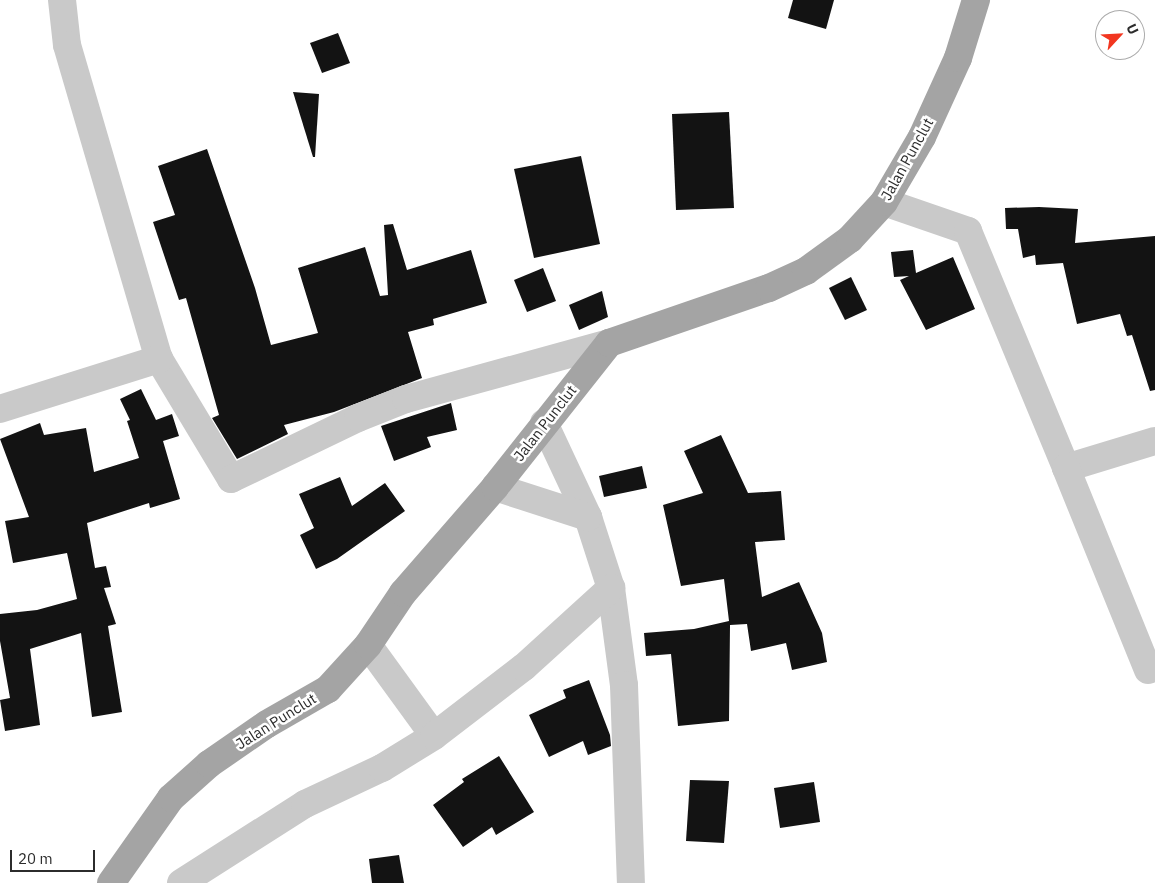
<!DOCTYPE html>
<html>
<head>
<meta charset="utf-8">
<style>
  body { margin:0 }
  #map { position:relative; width:1155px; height:883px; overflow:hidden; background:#fff; font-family:"IBM Plex Sans",sans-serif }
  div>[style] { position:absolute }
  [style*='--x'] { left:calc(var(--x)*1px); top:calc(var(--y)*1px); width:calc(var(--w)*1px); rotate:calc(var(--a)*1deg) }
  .building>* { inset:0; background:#131313 }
  .minor>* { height:28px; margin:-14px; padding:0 14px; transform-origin:14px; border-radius:14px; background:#c9c9c9 }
  .major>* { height:28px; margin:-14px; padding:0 14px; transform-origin:14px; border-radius:14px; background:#a4a4a4 }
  span { translate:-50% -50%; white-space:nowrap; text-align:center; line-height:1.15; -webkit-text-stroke:5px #fff; paint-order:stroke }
  .street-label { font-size:15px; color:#2c2c2c }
  .north { position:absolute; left:1095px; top:10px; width:50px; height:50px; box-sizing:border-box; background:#fff; border:1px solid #ababab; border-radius:50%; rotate:65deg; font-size:14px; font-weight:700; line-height:20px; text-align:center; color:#2c2c2c }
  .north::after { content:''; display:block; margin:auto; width:18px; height:22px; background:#f23620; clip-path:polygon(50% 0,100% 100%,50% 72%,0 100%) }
  .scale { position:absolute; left:10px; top:850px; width:85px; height:22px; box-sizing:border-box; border:2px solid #2c2c2c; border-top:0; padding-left:6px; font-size:15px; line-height:18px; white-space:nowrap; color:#2c2c2c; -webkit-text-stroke:4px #fff; paint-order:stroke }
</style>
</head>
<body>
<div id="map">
  <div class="building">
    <i style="clip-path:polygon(793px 0,834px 0,826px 29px,788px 18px)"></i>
    <i style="clip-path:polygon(338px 33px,350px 63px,322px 73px,310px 43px)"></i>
    <i style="clip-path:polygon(293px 92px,319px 94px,315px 157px,313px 157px)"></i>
    <i style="clip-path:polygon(729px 112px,734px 208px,676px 210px,672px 114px)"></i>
    <i style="clip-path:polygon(207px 149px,255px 288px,271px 345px,318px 333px,298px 268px,365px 247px,380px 296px,388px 295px,384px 225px,393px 224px,407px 270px,471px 250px,487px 303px,433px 319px,434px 325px,408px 332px,422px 378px,334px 412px,284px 425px,288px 434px,237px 459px,212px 418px,219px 415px,186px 298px,179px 300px,153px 222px,175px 215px,158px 166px)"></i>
    <i style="clip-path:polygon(581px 156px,600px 244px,534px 258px,514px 169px)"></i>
    <i style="clip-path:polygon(1039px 207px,1078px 209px,1075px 243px,1155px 236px,1155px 390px,1150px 391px,1132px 335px,1127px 336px,1120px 314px,1077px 324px,1063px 263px,1036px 265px,1035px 255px,1023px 258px,1018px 229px,1006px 229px,1005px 208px)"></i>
    <i style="clip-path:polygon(913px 250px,916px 273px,953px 257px,975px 309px,926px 330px,900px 280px,909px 276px,894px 277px,891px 252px)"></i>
    <i style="clip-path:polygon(543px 268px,556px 301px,527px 312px,514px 280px)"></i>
    <i style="clip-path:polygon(851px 277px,867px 310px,845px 320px,829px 288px)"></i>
    <i style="clip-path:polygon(602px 291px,608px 317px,579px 330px,569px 305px)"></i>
    <i style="clip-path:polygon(141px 389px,156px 420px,172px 414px,179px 436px,163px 441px,180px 499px,150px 508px,149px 503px,87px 523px,95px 568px,106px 566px,111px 587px,104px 588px,116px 624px,108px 626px,122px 712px,92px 717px,81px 633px,30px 649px,40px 725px,5px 731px,0 700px,10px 698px,0 641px,0 614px,37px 610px,77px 599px,67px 553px,13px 563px,5px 521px,29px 517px,0 439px,40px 423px,44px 435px,86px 428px,94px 472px,139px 458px,127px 421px,130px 420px,120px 399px)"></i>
    <i style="clip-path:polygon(451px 403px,457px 430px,427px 437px,431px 447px,394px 461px,381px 426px)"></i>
    <i style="clip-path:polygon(721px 435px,748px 493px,781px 491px,785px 540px,755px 542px,762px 597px,799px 582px,822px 633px,827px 662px,792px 670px,786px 643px,751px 651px,747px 624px,730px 625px,729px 721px,678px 726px,671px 654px,646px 656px,644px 633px,694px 629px,729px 621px,724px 579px,681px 586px,663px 505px,703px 493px,684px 451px)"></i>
    <i style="clip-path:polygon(642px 466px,647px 488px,604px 497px,599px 476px)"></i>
    <i style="clip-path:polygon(340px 477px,352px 506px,385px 483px,405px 511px,337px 559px,316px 569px,300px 535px,314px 528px,299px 494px)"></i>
    <i style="clip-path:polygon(589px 680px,610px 735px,611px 746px,588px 755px,583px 741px,549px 757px,529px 715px,566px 698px,563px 690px)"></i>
    <i style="clip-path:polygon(499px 756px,534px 812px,496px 835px,492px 827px,463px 847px,433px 805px,464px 782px,462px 779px)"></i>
    <i style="clip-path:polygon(690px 780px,729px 781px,724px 843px,686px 841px)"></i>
    <i style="clip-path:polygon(814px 782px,820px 822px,780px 828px,774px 788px)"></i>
    <i style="clip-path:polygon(399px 855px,404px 883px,372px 883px,369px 859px)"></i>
  </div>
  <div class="minor">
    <i style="--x:62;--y:0;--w:45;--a:83.7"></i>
    <i style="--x:67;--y:45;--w:327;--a:73.7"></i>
    <i style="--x:159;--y:359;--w:140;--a:59"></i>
    <i style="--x:231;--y:479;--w:141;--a:-25.7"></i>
    <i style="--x:358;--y:418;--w:52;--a:-21.6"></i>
    <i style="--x:406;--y:399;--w:211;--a:-15.4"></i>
    <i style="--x:884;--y:202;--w:89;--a:19"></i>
    <i style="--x:968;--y:231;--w:256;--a:67.5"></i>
    <i style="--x:1066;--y:468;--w:93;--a:-16.9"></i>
    <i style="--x:0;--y:409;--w:167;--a:-17.5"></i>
    <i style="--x:544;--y:423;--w:104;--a:64.9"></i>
    <i style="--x:588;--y:517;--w:75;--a:72.1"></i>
    <i style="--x:611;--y:588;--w:98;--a:82.4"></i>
    <i style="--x:624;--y:685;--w:198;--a:88"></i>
    <i style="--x:1066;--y:468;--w:218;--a:67.9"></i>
    <i style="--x:495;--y:487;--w:98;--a:17.9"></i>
    <i style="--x:368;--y:645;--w:112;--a:54"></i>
    <i style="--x:181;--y:883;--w:147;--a:-32.5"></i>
    <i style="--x:305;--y:804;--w:85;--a:-25.1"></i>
    <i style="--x:382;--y:768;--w:61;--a:-31.6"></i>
    <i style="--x:434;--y:736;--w:113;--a:-37.5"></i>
    <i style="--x:524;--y:667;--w:118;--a:-42.2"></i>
  </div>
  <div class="major">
    <i style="--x:111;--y:883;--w:104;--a:-54.8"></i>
    <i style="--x:171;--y:798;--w:51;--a:-41.8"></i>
    <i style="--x:209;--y:764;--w:70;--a:-34.6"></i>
    <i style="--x:267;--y:724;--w:70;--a:-29.8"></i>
    <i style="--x:328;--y:689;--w:59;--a:-47.7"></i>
    <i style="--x:368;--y:645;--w:63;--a:-56.1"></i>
    <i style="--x:403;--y:593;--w:140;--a:-49"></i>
    <i style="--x:495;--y:487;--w:184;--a:-51.6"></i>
    <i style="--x:609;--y:343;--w:169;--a:-19"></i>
    <i style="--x:769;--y:288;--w:41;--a:-24.7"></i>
    <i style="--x:806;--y:271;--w:54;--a:-36"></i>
    <i style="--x:850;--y:239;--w:50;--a:-47.4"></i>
    <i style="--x:884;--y:202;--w:75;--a:-59.7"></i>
    <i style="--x:922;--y:137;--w:87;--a:-65.5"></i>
    <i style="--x:958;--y:58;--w:61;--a:-72.8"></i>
  </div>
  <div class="street-label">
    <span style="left:907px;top:159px;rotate:-61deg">Jalan Punclut</span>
    <span style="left:545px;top:423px;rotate:-52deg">Jalan Punclut</span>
    <span style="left:276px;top:721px;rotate:-32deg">Jalan Punclut</span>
  </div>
  <div class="north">U</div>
  <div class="scale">20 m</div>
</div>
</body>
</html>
